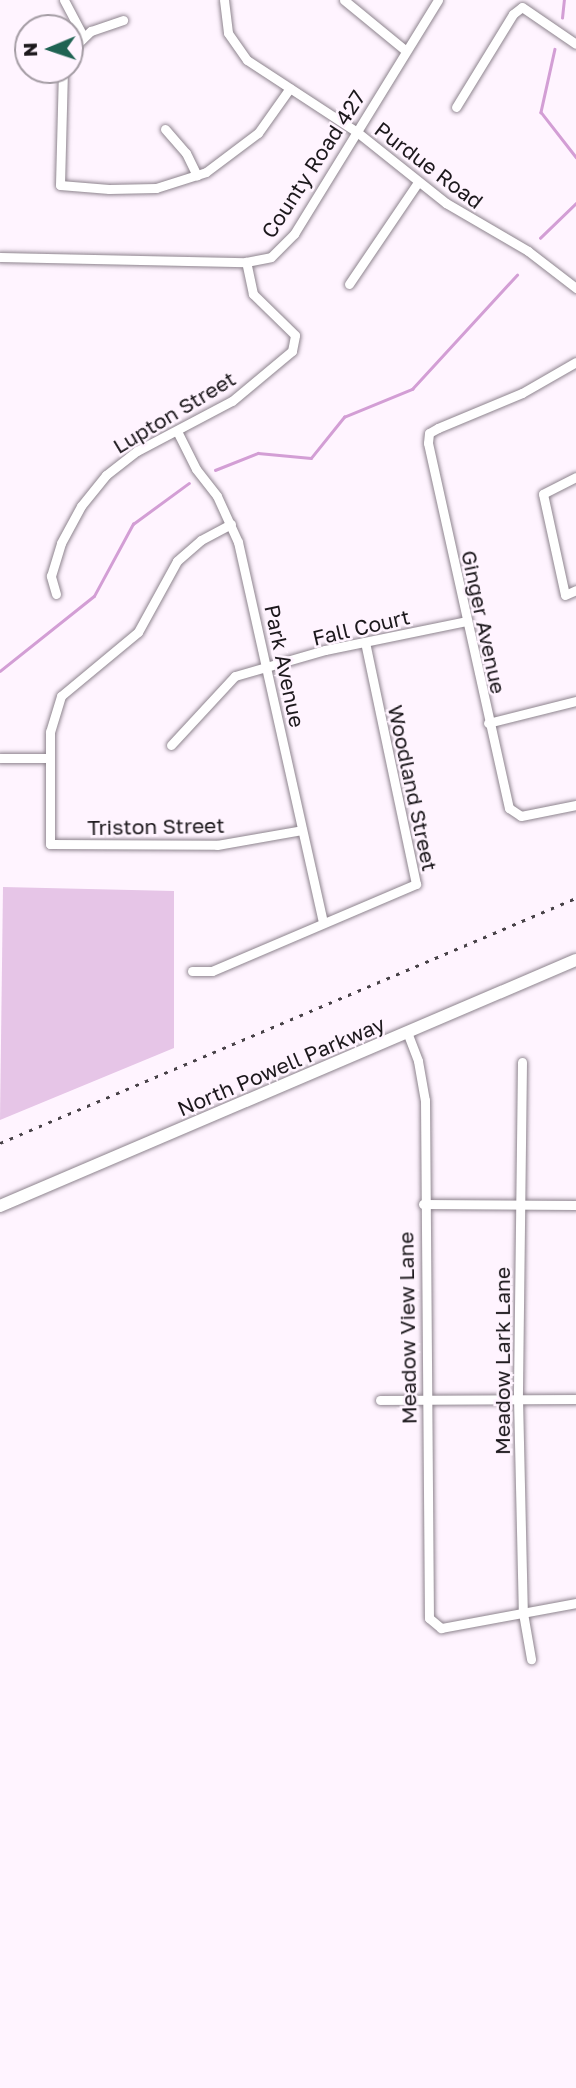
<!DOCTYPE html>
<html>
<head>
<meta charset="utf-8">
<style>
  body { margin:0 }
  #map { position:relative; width:576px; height:2088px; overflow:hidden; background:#fff4ff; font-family:"Golos Text",sans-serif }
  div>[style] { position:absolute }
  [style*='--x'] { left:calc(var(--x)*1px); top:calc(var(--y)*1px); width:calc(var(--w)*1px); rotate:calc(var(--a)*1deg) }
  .green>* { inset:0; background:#e6c5e7 }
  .stream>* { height:2.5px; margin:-1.25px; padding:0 1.25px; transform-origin:1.25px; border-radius:1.25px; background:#d39ed5 }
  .roads { filter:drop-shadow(0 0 2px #8e848e) drop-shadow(0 0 2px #8e848e) }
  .minor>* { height:9px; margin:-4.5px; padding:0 4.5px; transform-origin:4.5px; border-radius:4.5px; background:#fff }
  .major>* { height:12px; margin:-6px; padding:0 6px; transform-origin:6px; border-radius:6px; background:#fff }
  .rail>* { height:2.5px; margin-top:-1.25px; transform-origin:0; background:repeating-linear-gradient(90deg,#474147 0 3.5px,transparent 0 10.5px) }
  span { translate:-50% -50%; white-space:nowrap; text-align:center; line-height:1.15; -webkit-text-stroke:5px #fff4ff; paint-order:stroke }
  .street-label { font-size:21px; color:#1c181c }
  .north { position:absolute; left:14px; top:14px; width:70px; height:70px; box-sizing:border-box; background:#fff4ff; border:2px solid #a49ca4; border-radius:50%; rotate:268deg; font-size:19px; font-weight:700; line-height:28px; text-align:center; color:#1c181c }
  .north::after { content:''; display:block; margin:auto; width:24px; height:32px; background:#1f6353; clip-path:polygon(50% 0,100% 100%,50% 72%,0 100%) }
</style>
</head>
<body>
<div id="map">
  <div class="green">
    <i style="clip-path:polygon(3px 887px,174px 891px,174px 1048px,0 1120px)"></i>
  </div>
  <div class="stream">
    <i style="--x:562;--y:18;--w:18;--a:-84"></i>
    <i style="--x:555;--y:49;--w:65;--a:102.5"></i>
    <i style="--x:541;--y:112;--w:57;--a:52.1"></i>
    <i style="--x:540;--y:238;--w:50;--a:-44.2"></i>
    <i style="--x:215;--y:470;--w:46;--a:-21.6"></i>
    <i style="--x:258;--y:453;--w:53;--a:5.4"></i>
    <i style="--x:311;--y:458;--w:53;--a:-51.2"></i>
    <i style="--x:344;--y:417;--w:74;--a:-22.4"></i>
    <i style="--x:412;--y:389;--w:155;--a:-47.4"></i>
    <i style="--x:0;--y:671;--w:120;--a:-38.6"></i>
    <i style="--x:94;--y:596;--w:82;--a:-61.6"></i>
    <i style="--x:133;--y:524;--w:69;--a:-36.2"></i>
  </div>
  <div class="roads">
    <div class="minor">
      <i style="--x:64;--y:0;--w:41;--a:62.2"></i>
      <i style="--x:224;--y:0;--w:33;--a:83"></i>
      <i style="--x:228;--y:33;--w:33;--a:55"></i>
      <i style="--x:247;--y:60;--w:131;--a:33.2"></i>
      <i style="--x:357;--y:132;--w:114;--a:38.6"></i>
      <i style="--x:446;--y:203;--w:95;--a:30.3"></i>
      <i style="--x:528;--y:251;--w:61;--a:37.6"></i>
      <i style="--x:344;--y:0;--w:80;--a:39.4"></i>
      <i style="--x:70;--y:51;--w:29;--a:-44"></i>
      <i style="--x:91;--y:31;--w:34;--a:-19"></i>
      <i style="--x:63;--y:70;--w:115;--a:91.5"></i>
      <i style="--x:60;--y:185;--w:49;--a:4.7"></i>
      <i style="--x:109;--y:189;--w:47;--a:-1.2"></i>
      <i style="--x:156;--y:188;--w:52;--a:-17.7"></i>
      <i style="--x:206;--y:172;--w:65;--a:-36.9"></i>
      <i style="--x:258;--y:133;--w:55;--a:-54.6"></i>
      <i style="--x:456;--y:107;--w:109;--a:-58.5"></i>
      <i style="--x:513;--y:14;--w:11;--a:-38"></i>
      <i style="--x:522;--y:7;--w:65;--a:34.4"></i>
      <i style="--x:165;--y:129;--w:32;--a:49"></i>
      <i style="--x:186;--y:153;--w:25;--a:64"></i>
      <i style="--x:0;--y:257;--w:246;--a:1.2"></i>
      <i style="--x:246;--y:262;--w:25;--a:-11"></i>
      <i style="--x:271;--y:257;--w:33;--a:-45"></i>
      <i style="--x:294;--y:234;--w:275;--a:-58.4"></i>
      <i style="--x:349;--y:284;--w:123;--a:-55.9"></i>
      <i style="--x:576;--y:362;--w:62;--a:150.1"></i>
      <i style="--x:522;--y:393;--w:91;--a:157.4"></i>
      <i style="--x:438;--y:428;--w:10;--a:151"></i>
      <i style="--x:429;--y:433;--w:10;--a:96"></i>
      <i style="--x:428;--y:443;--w:374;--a:77.5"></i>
      <i style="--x:509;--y:808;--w:14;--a:34"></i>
      <i style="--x:521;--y:816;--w:56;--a:-11.3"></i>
      <i style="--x:177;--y:431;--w:42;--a:63.4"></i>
      <i style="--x:196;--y:469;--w:34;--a:52"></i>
      <i style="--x:217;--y:496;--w:51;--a:65.5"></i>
      <i style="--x:238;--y:542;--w:390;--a:77.4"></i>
      <i style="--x:576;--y:477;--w:37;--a:153"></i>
      <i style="--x:543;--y:494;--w:103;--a:77.7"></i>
      <i style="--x:565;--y:595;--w:12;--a:-24"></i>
      <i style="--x:231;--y:524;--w:34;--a:152"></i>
      <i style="--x:201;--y:540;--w:32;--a:139"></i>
      <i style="--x:177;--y:561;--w:81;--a:118.8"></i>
      <i style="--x:138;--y:632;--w:100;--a:140.3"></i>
      <i style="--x:61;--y:696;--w:38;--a:107"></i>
      <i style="--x:50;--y:732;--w:112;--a:90"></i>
      <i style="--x:50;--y:844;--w:167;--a:0.3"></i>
      <i style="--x:217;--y:845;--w:86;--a:-10"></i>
      <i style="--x:56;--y:594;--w:19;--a:-106"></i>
      <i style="--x:51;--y:576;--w:34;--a:-73"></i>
      <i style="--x:61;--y:543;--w:42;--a:-61.6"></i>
      <i style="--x:81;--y:506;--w:40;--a:-51"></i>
      <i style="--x:106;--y:475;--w:39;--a:-38"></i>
      <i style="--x:137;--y:451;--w:107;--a:-27.8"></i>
      <i style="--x:232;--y:401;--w:78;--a:-39.8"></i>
      <i style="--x:292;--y:351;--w:16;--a:-79"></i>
      <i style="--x:295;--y:335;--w:59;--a:-135.7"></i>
      <i style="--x:253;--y:294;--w:33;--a:-102"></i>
      <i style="--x:488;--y:723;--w:91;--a:-14"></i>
      <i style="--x:171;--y:745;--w:94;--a:-47.2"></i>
      <i style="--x:235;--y:676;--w:94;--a:-16.1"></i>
      <i style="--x:325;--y:650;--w:144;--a:-11.6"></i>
      <i style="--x:0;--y:758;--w:49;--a:0"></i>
      <i style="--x:192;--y:971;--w:20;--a:0"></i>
      <i style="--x:212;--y:971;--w:222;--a:-23.1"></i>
      <i style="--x:416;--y:884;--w:247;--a:-101.9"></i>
      <i style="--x:407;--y:1032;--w:31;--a:69"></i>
      <i style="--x:418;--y:1061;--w:40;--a:80"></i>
      <i style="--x:425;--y:1100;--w:518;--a:89.56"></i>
      <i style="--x:429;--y:1618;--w:16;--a:40"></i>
      <i style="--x:441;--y:1628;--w:137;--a:-10.5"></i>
      <i style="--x:522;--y:1062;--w:336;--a:90.7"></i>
      <i style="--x:518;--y:1398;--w:215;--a:88.7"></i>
      <i style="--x:523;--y:1613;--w:47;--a:80.1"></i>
      <i style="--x:423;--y:1204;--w:153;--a:0.4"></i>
      <i style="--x:380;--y:1400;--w:196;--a:-0.3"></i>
    </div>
    <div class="major">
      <i style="--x:0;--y:1206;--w:626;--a:-23.13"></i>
    </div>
  </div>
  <div class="rail">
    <i style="--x:0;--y:1143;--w:626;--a:-23.04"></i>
  </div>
  <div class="street-label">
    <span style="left:313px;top:164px;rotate:-57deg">County Road 427</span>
    <span style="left:429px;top:165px;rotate:37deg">Purdue Road</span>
    <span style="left:174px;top:412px;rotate:-31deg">Lupton Street</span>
    <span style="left:484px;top:622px;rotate:78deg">Ginger Avenue</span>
    <span style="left:361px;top:627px;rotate:-13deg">Fall Court</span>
    <span style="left:285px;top:666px;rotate:78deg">Park Avenue</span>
    <span style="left:413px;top:788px;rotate:78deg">Woodland Street</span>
    <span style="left:156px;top:826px;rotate:-1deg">Triston Street</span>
    <span style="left:281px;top:1066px;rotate:-23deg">North Powell Parkway</span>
    <span style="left:407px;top:1328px;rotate:-91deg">Meadow View Lane</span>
    <span style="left:502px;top:1361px;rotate:-90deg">Meadow Lark Lane</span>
  </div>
  <div class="north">N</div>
</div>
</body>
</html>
